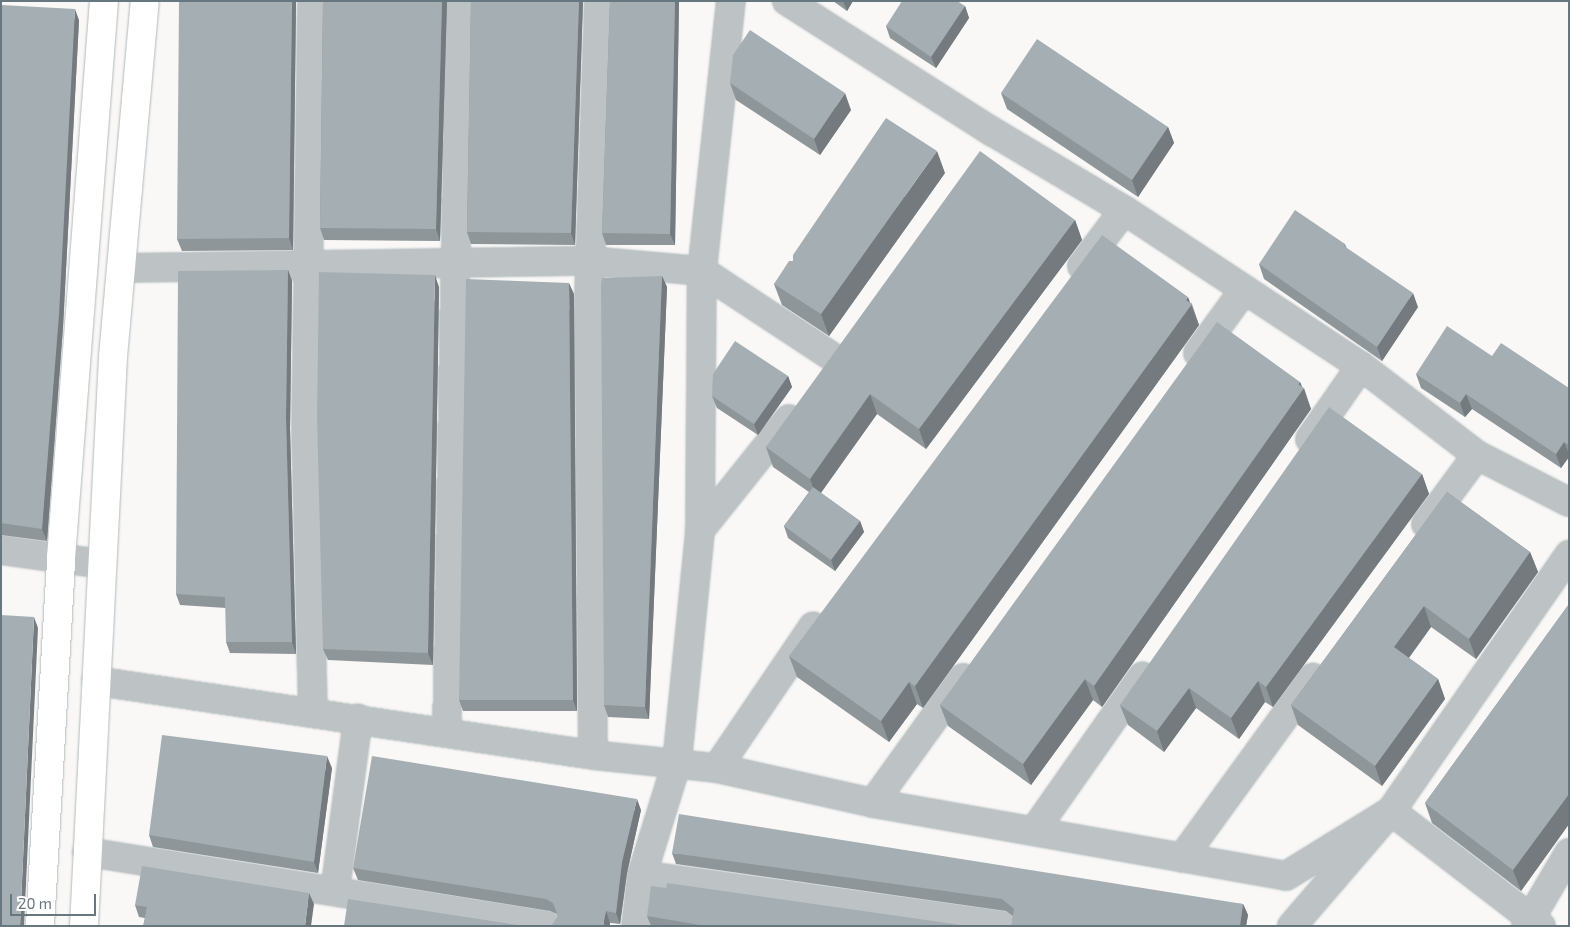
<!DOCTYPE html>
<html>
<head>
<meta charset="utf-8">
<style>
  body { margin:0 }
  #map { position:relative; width:1570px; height:927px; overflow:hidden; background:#f9f8f6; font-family:"Exo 2",sans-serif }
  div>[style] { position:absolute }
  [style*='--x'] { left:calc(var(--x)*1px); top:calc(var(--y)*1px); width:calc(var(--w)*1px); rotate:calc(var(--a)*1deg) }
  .roads { filter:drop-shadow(0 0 1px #b2b9bc) drop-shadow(0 0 1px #b2b9bc) }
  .minor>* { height:28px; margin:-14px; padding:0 14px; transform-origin:14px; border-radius:14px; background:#bdc3c5 }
  .secondary>* { height:28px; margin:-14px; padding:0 14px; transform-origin:14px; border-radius:14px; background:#fff }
  .wall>* { inset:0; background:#8e969a }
  .shaded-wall>* { inset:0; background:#747a7d }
  .building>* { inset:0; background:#a5afb3 }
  span { translate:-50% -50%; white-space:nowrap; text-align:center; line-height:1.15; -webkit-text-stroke:5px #fff; paint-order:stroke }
  .frame { position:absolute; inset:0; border:2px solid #66777f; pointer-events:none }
  .scale { position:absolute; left:10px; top:894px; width:86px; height:22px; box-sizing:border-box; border:2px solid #66777f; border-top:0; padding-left:6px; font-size:15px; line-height:18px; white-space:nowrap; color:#66777f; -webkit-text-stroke:4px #fff; paint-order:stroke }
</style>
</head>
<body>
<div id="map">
  <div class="roads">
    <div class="minor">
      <i style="--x:312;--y:1;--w:428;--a:90.8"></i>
      <i style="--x:306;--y:429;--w:283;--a:88.6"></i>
      <i style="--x:787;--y:1;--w:244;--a:32.5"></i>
      <i style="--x:993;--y:132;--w:152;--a:30.8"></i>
      <i style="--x:1124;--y:210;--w:284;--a:33.4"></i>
      <i style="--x:1361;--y:366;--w:146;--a:37.5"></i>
      <i style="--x:1477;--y:455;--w:103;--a:27.1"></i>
      <i style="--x:1082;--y:266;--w:70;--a:-53.1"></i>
      <i style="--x:121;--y:268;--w:469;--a:-0.9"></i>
      <i style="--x:590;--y:261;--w:112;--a:5.1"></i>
      <i style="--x:702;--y:271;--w:158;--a:33.4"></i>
      <i style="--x:1198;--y:353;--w:78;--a:-53.9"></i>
      <i style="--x:1310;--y:439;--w:89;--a:-55.1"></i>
      <i style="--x:1426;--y:524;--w:86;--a:-53.5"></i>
      <i style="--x:700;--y:530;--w:142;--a:-51.3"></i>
      <i style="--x:1;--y:550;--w:102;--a:7.9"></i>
      <i style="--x:96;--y:681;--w:502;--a:8.47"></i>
      <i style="--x:593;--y:755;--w:125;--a:6"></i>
      <i style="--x:717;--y:768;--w:160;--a:12.6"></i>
      <i style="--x:873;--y:803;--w:419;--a:10"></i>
      <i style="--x:1286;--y:876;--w:123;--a:-31.8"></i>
      <i style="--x:1391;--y:811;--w:189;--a:37.5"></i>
      <i style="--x:447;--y:732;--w:731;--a:-88.98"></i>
      <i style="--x:593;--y:755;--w:457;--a:-90.5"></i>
      <i style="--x:589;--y:298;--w:297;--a:-88.1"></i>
      <i style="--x:717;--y:768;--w:171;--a:-55.8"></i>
      <i style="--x:873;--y:803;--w:154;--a:-54.2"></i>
      <i style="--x:1034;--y:831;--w:189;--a:-54.9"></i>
      <i style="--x:87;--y:852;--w:466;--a:9.1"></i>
      <i style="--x:1182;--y:858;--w:223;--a:-54"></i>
      <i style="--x:642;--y:875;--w:366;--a:8"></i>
      <i style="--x:335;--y:891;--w:174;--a:-82.4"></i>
      <i style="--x:636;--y:926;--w:51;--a:-83.3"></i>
      <i style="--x:642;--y:875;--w:118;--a:-72.8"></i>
      <i style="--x:677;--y:762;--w:233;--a:-84.3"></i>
      <i style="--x:700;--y:530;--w:259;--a:-89.6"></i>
      <i style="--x:702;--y:271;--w:272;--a:-83.9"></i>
      <i style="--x:1292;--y:926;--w:152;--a:-49.3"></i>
      <i style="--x:1391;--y:811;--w:312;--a:-55.2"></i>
      <i style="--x:1526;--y:926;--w:85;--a:-59.5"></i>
    </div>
    <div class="secondary">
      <i style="--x:40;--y:926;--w:369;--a:-86.7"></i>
      <i style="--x:61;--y:558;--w:559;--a:-85.59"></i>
      <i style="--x:84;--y:926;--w:570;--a:-87.08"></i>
      <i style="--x:113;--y:357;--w:357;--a:-84.9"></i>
    </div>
  </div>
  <div class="wall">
    <i style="clip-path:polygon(296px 1px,293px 250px,182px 251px,177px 239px)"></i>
    <i style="clip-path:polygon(323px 1px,447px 1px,440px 241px,324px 240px,320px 228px)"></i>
    <i style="clip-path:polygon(471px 1px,583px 1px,575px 245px,471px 244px,467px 232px)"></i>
    <i style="clip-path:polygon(610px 1px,679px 1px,675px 245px,606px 245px,602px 233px)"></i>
    <i style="clip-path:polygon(833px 1px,853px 1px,847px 11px)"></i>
    <i style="clip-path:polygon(1px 5px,79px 20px,63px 327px,47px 541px,1px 535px)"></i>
    <i style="clip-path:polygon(965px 6px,969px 18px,936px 68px,890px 38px,886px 26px)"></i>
    <i style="clip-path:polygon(730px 83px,851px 110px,820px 155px,736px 100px)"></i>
    <i style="clip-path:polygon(1001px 93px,1168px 127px,1174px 143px,1138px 197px,1007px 109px)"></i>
    <i style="clip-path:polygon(945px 173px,829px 336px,782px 305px,774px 284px,793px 261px)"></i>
    <i style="clip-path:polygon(1075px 220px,1082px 240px,926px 449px,877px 414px,821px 493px,860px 521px,864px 532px,835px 571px,788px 538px,784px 526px,809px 492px,773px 467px,766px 447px)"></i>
    <i style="clip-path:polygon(1345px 244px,1347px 249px,1418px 307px,1382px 361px,1264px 279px,1259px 264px)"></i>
    <i style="clip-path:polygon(288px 270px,292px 281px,290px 429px,296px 654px,230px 653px,226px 642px,226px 608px,180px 605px,176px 594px)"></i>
    <i style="clip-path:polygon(662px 276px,667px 287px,649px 719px,608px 717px,604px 705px)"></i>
    <i style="clip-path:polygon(439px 287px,433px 665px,328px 660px,323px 649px)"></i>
    <i style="clip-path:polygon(574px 294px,577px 711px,463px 711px,459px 700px)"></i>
    <i style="clip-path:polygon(1191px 303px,1192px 304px,1199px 325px,923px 708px,917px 704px,889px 742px,797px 677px,789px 656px)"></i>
    <i style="clip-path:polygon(1492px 356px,1569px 388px,1569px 457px,1561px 468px,1472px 409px,1465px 417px,1421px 388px,1416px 374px)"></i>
    <i style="clip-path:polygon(788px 376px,792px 387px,758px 435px,717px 408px,712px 396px)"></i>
    <i style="clip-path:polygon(1300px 382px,1311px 409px,1102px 707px,1093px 700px,1031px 785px,948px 726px,940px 705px)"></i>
    <i style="clip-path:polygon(1422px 474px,1429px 494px,1273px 707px,1265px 702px,1239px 739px,1196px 708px,1164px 752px,1128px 725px,1120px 705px)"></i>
    <i style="clip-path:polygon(1447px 492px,1530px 552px,1538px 572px,1476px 659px,1431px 627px,1409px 658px,1438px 679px,1445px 699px,1382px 786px,1298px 725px,1291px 705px)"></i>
    <i style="clip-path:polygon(1569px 604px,1569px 824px,1521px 891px,1432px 823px,1425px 803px)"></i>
    <i style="clip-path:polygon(332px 768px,318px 873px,153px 847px,149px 835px)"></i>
    <i style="clip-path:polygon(641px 810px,627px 873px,620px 924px,558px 917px,557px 914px,550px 911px,358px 880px,353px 868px)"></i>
    <i style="clip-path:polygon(672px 853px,1243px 904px,1248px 915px,1246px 926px,1008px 926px,1012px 924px,1013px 916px,1006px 911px,676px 864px)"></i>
    <i style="clip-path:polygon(314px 904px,145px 918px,139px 917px,135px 905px)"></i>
    <i style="clip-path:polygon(647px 916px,968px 926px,651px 926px)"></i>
  </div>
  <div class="shaded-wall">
    <i style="clip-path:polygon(292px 1px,296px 1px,293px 250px,289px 238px)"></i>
    <i style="clip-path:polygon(442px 1px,447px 1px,440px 241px,436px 229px)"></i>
    <i style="clip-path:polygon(579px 1px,583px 1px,575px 245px,571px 233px)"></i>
    <i style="clip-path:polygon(675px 1px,679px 1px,675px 245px,670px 234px)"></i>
    <i style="clip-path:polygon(843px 1px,853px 1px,847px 11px)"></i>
    <i style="clip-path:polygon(965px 6px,969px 18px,936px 68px,931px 57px)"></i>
    <i style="clip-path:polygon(75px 9px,79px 20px,63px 327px,47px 541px,42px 529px)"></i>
    <i style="clip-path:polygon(845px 93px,851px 110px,820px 155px,814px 139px)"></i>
    <i style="clip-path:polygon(1168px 127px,1174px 143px,1138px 197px,1132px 180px)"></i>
    <i style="clip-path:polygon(937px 151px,945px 173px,829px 336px,821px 314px)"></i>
    <i style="clip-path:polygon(1075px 220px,1082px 240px,926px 449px,919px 429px)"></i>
    <i style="clip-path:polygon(288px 270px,292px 281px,290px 429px,296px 654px,292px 642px,286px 418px)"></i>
    <i style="clip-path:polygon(435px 275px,439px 287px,433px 665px,428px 653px)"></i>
    <i style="clip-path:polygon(662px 276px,667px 287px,649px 719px,645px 707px)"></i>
    <i style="clip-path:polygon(569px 283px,574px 294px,577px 711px,573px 700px)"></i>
    <i style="clip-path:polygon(1413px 293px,1418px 307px,1382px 361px,1377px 347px)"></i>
    <i style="clip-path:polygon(1188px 297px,1199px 325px,923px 708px,915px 686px)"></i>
    <i style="clip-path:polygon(788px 376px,792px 387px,758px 435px,754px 424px)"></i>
    <i style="clip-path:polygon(1300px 382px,1303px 389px,1304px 388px,1311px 409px,1102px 707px,1094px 686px)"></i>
    <i style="clip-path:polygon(870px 394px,877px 414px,817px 498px,810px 479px)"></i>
    <i style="clip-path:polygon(1466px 394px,1472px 409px,1465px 417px,1460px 403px)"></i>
    <i style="clip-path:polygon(1564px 442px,1569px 454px,1569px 457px,1561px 468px,1556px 454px)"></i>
    <i style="clip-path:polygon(1422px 474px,1429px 494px,1273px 707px,1266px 687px)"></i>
    <i style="clip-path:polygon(860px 521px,864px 532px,835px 571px,831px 560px)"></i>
    <i style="clip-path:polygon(1530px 552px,1538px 572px,1476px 659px,1469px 639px)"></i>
    <i style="clip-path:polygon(1424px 606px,1431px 627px,1402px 667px,1394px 647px)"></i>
    <i style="clip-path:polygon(34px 617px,38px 628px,24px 926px,20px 926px)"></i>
    <i style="clip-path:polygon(1085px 679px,1093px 700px,1031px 785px,1023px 764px)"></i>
    <i style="clip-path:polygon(1438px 679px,1445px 699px,1382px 786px,1375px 766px)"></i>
    <i style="clip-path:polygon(1258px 681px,1265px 702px,1239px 739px,1231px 718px)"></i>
    <i style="clip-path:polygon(909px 682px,917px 704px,889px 742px,881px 721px)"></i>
    <i style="clip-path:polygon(1189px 688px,1196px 708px,1164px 752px,1157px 731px)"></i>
    <i style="clip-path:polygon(327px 756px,332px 768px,318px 873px,314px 862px)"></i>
    <i style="clip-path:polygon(1569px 794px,1569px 824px,1521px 891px,1513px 870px)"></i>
    <i style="clip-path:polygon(637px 799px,641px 810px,627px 873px,620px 924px,616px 913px,622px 862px)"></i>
    <i style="clip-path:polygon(309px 893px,314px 904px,311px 926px,305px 926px)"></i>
    <i style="clip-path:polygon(1243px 904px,1248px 915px,1246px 926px,1240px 926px)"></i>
    <i style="clip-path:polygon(606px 911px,610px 923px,610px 926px,603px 926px)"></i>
  </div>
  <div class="building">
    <i style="clip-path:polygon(179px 1px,292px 1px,289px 238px,177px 239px)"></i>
    <i style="clip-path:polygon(323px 1px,442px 1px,436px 229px,320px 228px)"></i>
    <i style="clip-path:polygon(471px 1px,579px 1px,571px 233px,467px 232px)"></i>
    <i style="clip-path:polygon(610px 1px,675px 1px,670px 234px,602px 233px)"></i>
    <i style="clip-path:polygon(902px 1px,957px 1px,965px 6px,931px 57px,886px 26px)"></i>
    <i style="clip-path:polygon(1px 5px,75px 9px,59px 315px,42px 529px,1px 523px)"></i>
    <i style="clip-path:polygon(750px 30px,845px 93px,814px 139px,730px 83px,733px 55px)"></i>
    <i style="clip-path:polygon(1037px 39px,1168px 127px,1132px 180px,1001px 93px)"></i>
    <i style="clip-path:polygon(886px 118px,937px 151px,821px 314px,774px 284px,789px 261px,793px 261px,793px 255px)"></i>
    <i style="clip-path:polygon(980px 151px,1075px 220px,919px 429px,870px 394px,810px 479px,766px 447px)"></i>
    <i style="clip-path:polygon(1295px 210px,1345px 244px,1344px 246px,1413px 293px,1377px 347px,1259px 264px)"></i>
    <i style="clip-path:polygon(1102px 235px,1188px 297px,1186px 300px,1192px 304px,915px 686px,909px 682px,881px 721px,789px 656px)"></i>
    <i style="clip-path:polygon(288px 270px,286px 418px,292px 642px,226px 642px,225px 597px,176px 594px,178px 271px)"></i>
    <i style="clip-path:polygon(319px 272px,435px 275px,428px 653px,323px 649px,317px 417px)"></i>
    <i style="clip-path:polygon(662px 276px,645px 707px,604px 705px,601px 284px,602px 278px)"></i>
    <i style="clip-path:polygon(466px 279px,569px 283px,573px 700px,459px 700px)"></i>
    <i style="clip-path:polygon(1217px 322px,1300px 382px,1298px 384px,1304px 388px,1094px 686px,1085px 679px,1023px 764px,940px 705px)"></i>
    <i style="clip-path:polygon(1447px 326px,1492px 356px,1501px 343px,1569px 388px,1569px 445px,1564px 442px,1556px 454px,1466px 394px,1460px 403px,1416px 374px)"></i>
    <i style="clip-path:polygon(735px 341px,788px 376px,754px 424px,712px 396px,713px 374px)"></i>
    <i style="clip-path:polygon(1329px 407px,1422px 474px,1266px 687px,1258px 681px,1231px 718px,1189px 688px,1157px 731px,1120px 705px)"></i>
    <i style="clip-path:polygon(813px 487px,860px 521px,831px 560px,784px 526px)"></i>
    <i style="clip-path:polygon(1447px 492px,1530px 552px,1469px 639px,1424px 606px,1394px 647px,1438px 679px,1375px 766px,1291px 705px)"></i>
    <i style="clip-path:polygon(1569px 604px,1569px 794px,1513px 870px,1425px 803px)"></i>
    <i style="clip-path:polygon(1px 615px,34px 617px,20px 926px,1px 926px)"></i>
    <i style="clip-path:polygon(162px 735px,327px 756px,314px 862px,149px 835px)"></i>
    <i style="clip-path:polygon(372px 756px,637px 799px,622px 862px,616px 913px,606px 911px,603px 926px,551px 926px,558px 916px,553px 903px,546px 899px,353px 868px)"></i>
    <i style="clip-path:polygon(679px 814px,1243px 904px,1240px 926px,1008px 926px,1012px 924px,1014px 909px,1002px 899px,672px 853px)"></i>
    <i style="clip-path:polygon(142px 866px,309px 893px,305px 926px,143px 926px,147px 907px,135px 905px)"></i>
    <i style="clip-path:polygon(667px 883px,968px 926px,706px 926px,647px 916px,651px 886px,666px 888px)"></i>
    <i style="clip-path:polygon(348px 899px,525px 926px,344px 926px)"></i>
  </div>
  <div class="frame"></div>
  <div class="scale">20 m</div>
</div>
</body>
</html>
